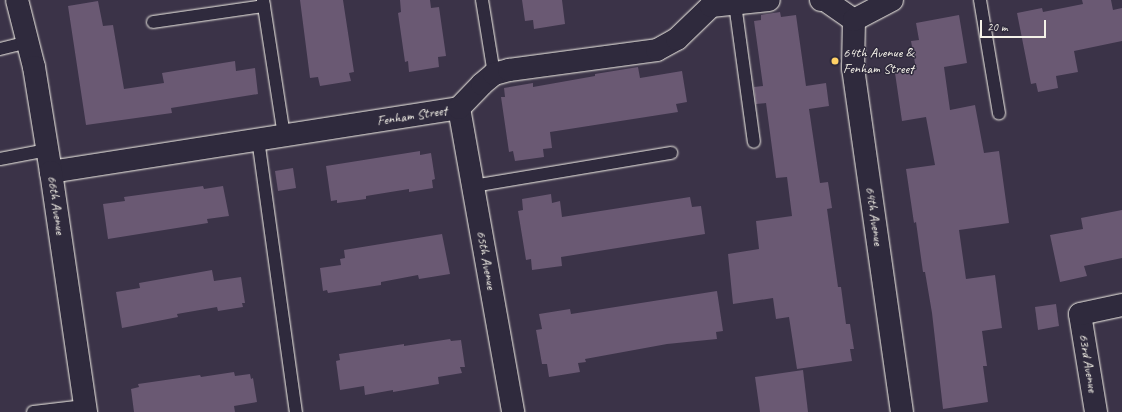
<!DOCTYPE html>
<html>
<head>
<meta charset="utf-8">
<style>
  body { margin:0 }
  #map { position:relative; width:1122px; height:412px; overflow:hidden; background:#3b3348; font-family:Caveat,sans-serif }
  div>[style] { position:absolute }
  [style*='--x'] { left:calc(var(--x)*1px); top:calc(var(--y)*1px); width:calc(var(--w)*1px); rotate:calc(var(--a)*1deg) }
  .building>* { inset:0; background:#6a5973 }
  .roads { filter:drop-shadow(0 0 1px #f4f1e8) drop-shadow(0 0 1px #f4f1e8) }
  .service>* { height:12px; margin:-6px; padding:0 6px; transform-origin:6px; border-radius:6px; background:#2f2a3d }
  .minor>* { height:22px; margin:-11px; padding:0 11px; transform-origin:11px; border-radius:11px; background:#2f2a3d }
  .tertiary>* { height:22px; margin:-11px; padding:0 11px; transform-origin:11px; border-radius:11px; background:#2f2a3d }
  .dots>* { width:11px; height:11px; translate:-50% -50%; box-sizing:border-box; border:2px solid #2f2a3d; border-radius:50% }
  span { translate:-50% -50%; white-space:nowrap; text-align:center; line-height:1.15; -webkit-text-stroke:3px #2f2a3d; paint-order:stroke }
  .poi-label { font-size:14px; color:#f4f1e8 }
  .left { translate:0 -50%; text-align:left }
  .street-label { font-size:14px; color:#f4f1e8 }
  .scale { position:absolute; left:980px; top:20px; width:66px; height:18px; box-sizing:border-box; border:2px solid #f4f1e8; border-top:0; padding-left:5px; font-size:12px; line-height:14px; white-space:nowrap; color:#f4f1e8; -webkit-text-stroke:3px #2f2a3d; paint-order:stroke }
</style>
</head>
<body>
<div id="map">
  <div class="building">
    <i style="clip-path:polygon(300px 0,343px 0,354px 72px,349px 73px,351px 81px,320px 86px,318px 77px,310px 78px)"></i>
    <i style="clip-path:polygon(400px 0,430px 0,431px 8px,439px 7px,446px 56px,438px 57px,439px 67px,409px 72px,408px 61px,405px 62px,398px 13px,401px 12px)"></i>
    <i style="clip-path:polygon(522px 0,562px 0,565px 24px,534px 29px,533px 20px,525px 21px)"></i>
    <i style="clip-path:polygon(1082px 0,1111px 0,1113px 10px,1122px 8px,1122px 41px,1074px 51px,1078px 72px,1056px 76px,1058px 88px,1038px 92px,1036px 83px,1031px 84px,1017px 13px,1042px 8px,1043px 12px,1083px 4px)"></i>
    <i style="clip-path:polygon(98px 1px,103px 26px,113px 25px,124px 89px,164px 83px,162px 73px,235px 61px,236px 71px,255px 68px,258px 94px,171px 108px,172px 113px,86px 125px,68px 6px)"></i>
    <i style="clip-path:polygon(780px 12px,781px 17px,796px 15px,806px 86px,826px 83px,829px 106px,809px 109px,820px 183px,828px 182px,832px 208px,827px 209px,838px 287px,841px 287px,846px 324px,850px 324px,854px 349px,850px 349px,852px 361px,797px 369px,789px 317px,776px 319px,773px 298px,733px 304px,728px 254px,759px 249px,756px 221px,792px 216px,787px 177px,776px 178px,766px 103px,756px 104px,754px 87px,763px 86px,754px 21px,761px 20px,761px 15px)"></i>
    <i style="clip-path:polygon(959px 15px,967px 63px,944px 67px,950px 110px,975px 105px,984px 153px,999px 151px,1009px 223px,959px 230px,966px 279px,995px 275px,1002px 328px,982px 331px,987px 366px,983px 366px,988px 402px,943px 409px,932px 313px,925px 272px,923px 272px,916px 222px,914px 223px,906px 169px,935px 165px,926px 117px,902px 121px,895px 73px,916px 69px,911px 41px,919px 40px,916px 23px)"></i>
    <i style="clip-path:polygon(638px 67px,640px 78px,682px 71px,687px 102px,676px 104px,678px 112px,550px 132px,552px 148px,543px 149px,544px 157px,515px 161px,513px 151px,509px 152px,501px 97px,505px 97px,504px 88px,533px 83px,533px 87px,595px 76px,595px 74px)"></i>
    <i style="clip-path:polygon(420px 151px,420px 155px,431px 153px,435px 179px,432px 180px,433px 188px,409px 192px,409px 189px,366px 196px,366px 199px,337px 203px,337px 200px,331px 201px,326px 166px)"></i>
    <i style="clip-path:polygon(293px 168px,296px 188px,278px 191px,275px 171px)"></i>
    <i style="clip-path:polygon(203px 186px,204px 189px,223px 186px,229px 216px,207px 219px,208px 223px,108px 239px,103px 204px,125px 201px,124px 197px)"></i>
    <i style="clip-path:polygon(551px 194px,552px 203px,560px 201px,562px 217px,690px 197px,692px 207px,701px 206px,705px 234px,561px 257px,562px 266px,532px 270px,531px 259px,526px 260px,518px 211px,523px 210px,522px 199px)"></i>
    <i style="clip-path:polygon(1122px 210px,1122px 258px,1084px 266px,1087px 276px,1060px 282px,1050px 235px,1083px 229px,1081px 218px)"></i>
    <i style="clip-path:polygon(442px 234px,450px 274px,419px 279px,418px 275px,381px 282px,381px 285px,328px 293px,327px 290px,323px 291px,320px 268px,341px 265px,340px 259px,345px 258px,344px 250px)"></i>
    <i style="clip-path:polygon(212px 270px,214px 281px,241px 277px,245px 303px,242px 303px,243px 307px,218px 311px,217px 307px,177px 314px,178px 317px,122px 328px,116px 292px,140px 288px,139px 283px)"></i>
    <i style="clip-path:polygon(717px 291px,723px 331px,716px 332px,717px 339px,667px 344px,585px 359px,586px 362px,578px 363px,580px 372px,549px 377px,547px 364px,542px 364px,536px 330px,542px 329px,539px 314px,570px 309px,571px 314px)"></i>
    <i style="clip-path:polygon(1056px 304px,1059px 326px,1038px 330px,1035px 307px)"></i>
    <i style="clip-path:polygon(450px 339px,451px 341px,461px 340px,465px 367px,460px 367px,462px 373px,438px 377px,439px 384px,393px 392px,393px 390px,365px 395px,364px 386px,340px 390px,336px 361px,340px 360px,339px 354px,404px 344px,404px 346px)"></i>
    <i style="clip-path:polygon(803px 370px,808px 412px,760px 412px,755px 377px)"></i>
    <i style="clip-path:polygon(234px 372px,235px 376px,250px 374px,251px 379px,253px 378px,257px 402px,234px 406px,235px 412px,134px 412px,131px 389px,139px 387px,138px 384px,200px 375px,201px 377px)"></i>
  </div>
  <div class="roads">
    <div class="service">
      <i style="--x:263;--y:0;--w:137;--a:81.2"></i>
      <i style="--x:482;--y:0;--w:75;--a:80.8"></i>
      <i style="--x:980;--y:0;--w:115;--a:80.5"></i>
      <i style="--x:735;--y:4;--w:139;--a:82.2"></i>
      <i style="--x:153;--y:22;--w:112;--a:-8.2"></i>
      <i style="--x:0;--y:49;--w:29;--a:-14"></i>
      <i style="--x:258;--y:139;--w:276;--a:82.1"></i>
      <i style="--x:0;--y:159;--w:48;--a:-10.8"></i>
      <i style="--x:473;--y:186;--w:201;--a:-9.5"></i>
      <i style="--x:33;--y:412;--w:52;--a:-6.6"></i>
    </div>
    <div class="minor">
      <i style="--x:821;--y:0;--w:4;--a:0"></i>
      <i style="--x:825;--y:0;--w:35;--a:35"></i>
      <i style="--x:854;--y:20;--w:48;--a:91.2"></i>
      <i style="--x:853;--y:68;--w:347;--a:81.9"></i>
      <i style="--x:854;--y:20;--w:43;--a:-27.8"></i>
      <i style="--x:459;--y:108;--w:309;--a:79.9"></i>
      <i style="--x:51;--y:172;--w:413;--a:-8.9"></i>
      <i style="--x:459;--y:108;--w:33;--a:-46"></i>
      <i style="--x:482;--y:84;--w:16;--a:-40"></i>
      <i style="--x:494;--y:74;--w:16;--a:-15"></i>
      <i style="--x:509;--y:70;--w:149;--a:-7.7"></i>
      <i style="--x:657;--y:50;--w:23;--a:-29"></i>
      <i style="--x:677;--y:39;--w:47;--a:-44.1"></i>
      <i style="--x:711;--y:6;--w:58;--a:-5.9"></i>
      <i style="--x:1096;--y:412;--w:99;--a:-99.3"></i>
      <i style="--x:1080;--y:314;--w:43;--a:-12.1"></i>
    </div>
    <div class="tertiary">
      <i style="--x:17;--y:0;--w:69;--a:75.8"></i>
      <i style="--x:34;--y:67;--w:106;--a:80.8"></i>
      <i style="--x:51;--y:172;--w:243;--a:81.7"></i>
    </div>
  </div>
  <div class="dots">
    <i style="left:835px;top:61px;background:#ffd166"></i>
  </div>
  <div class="poi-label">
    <span class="left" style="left:843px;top:61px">64th Avenue &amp;<br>Fenham Street</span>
  </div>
  <div class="street-label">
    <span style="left:412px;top:116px;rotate:-9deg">Fenham Street</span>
    <span style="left:56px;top:205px;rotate:82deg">66th Avenue</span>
    <span style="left:874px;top:216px;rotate:82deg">64th Avenue</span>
    <span style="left:486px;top:260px;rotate:80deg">65th Avenue</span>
    <span style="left:1088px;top:363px;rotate:81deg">63rd Avenue</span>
  </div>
  <div class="scale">20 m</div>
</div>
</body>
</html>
